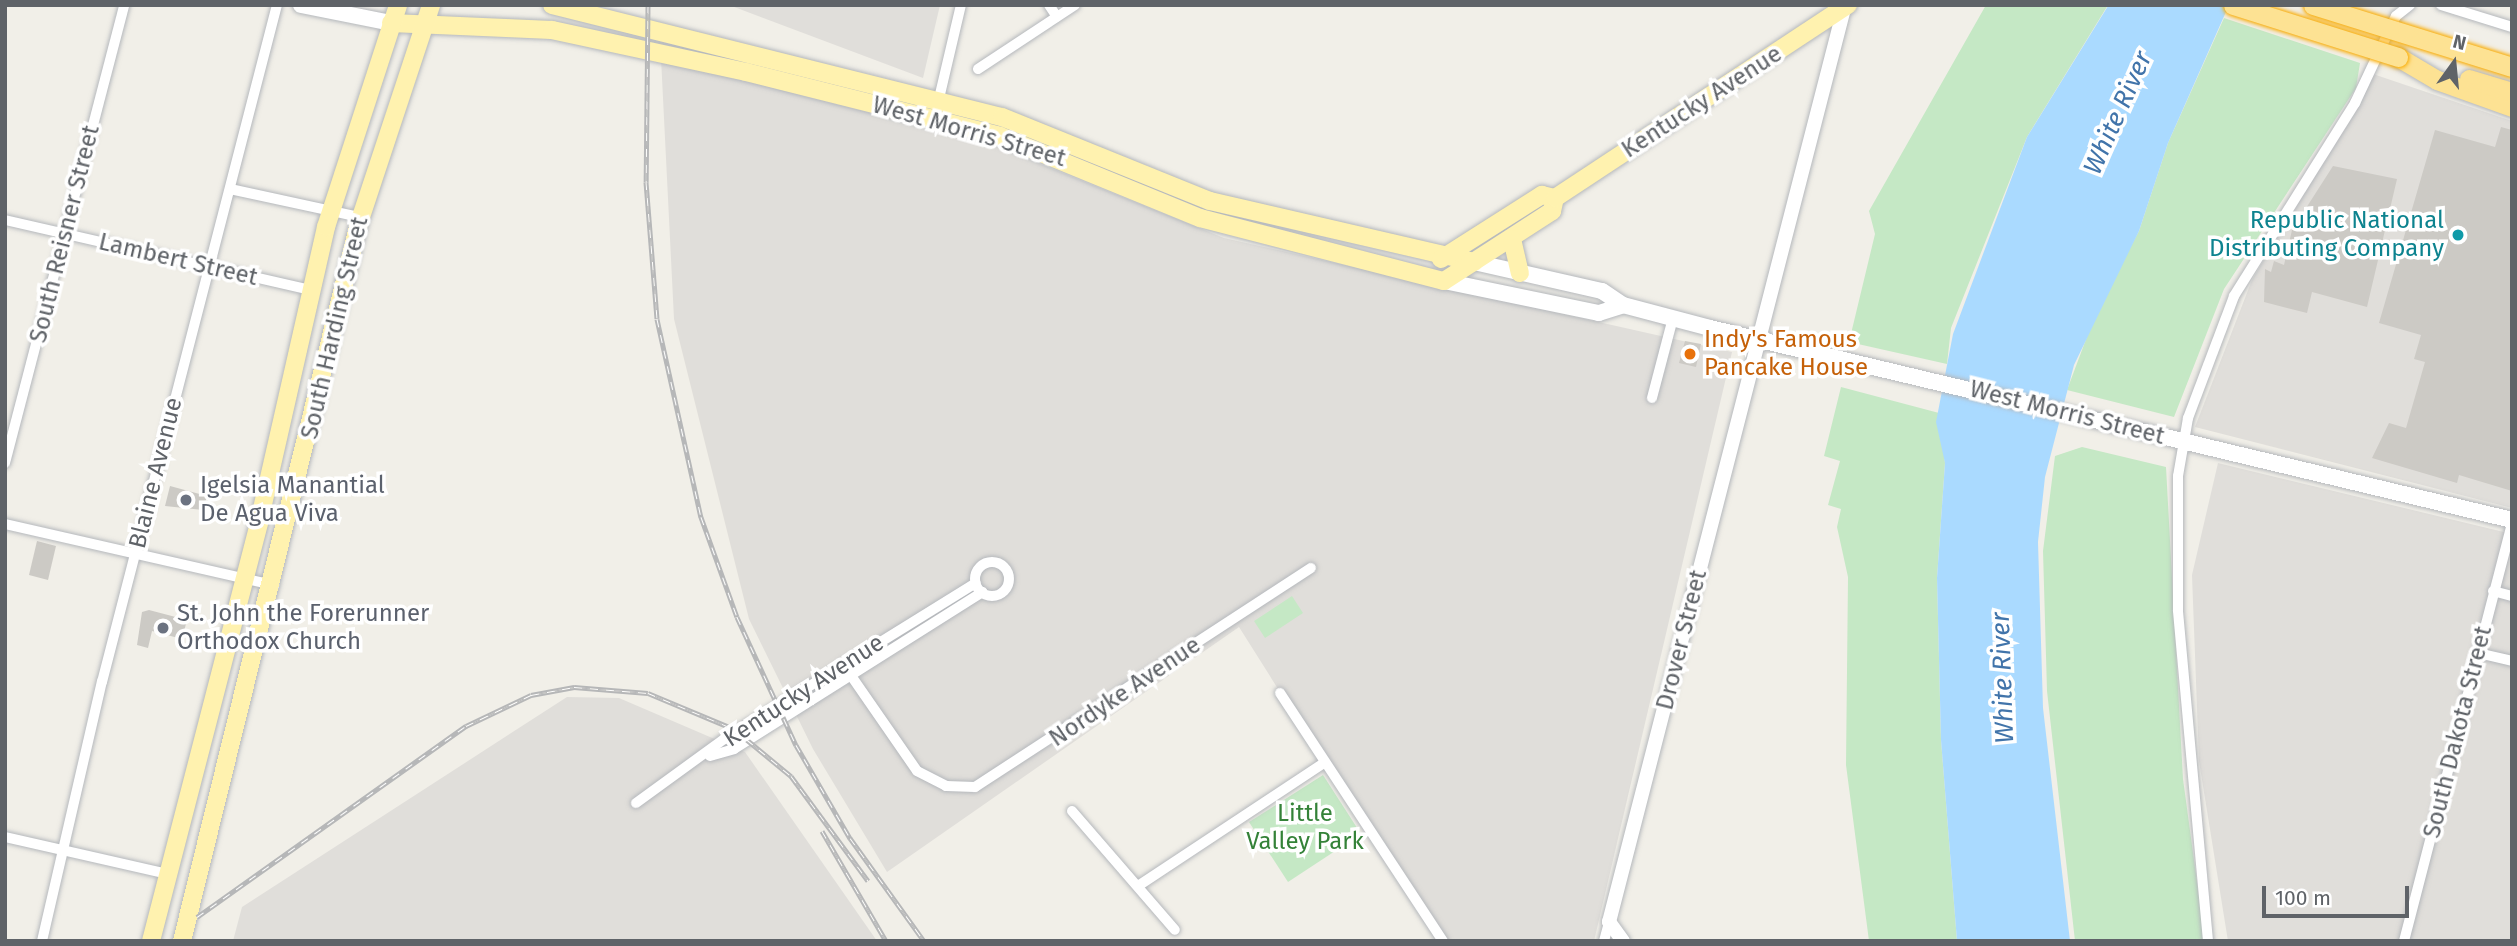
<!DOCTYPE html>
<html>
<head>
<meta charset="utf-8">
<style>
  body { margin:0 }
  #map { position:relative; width:2517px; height:946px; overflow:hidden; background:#f1efe8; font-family:"Fira Sans",sans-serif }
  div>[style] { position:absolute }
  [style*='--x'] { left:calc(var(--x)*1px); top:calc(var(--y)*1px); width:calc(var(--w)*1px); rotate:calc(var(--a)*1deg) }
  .industrial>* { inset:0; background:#e0deda }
  .green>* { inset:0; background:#c5e8c5 }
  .water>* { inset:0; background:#aadaff }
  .building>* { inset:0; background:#cccac5 }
  .roads { filter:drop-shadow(0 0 2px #b5b8bc) drop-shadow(0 0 2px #b5b8bc) }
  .minor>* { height:10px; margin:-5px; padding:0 5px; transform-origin:5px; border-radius:5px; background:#fff }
  .minor>.ring { margin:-5px; padding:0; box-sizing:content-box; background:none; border:10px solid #fff; border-radius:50% }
  .tertiary>* { height:14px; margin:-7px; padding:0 7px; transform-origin:7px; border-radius:7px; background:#fff }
  .secondary>* { height:16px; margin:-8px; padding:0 8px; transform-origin:8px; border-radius:8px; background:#fff }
  .primary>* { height:18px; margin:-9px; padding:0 9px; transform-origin:9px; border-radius:9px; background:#fff2af }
  .motorway>* { height:19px; margin:-9.5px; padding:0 9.5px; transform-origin:9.5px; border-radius:9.5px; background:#fde293 }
  .rail>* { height:5px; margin-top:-2.5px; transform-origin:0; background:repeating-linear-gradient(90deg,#fff 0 8px,#b6b7b8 0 16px); box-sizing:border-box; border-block:2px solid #b6b7b8 }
  .bridges { filter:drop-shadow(0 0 2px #f9ab00) drop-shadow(0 0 2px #f9ab00) }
  .motorway-bridge>* { height:19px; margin:-9.5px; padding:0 9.5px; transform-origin:9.5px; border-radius:9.5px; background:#fde293 }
  .dots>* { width:19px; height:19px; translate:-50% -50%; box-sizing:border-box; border:4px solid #fff; border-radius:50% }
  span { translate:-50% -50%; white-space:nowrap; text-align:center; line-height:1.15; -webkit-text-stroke:7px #fff; paint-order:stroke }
  .street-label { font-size:24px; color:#5f6368 }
  .culture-label { font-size:24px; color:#0d838f }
  .right { translate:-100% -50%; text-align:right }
  .food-label { font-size:24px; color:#c56008 }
  .left { translate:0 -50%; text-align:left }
  .worship-label { font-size:24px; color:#5b616d }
  .park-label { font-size:24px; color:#348238 }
  .water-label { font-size:26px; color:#4174aa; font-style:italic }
  .frame { position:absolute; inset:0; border:7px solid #5f6368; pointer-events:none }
  .north { position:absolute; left:2419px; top:28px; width:70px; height:70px; -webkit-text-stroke:5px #fff; paint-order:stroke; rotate:15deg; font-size:19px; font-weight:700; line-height:28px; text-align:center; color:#5f6368 }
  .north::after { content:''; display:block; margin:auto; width:24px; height:32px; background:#5f6368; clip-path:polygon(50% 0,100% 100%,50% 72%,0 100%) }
  .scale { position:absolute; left:2262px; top:886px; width:147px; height:32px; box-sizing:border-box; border:4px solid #5f6368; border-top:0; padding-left:9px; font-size:21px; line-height:24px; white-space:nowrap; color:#5f6368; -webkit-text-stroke:5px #fff; paint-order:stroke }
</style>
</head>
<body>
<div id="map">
  <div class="industrial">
    <i style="clip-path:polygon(729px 5px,940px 5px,923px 78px)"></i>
    <i style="clip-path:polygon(661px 58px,971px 136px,1224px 238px,1732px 352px,1594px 941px,1437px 941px,1239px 627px,887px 872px,813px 749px,749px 619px,674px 319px)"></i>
    <i style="clip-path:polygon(2373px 74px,2512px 121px,2512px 508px,2195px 427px,2252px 280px)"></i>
    <i style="clip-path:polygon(2218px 463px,2512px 534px,2512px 941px,2228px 941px,2199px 761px,2192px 575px)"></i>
    <i style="clip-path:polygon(567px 697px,619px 698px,745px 752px,877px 941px,233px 941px,242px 907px)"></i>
  </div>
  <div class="green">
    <i style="clip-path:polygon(1986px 5px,2108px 5px,2027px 137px,1951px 328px,1947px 364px,1849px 342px,1875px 234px,1869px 211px)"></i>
    <i style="clip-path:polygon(2224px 18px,2360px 63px,2356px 88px,2224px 289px,2174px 417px,2067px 390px,2097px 310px,2139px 231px,2168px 143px)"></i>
    <i style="clip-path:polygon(1841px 387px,1939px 413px,1945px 463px,1937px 578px,1941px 740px,1957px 941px,1869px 941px,1846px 765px,1848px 577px,1837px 527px,1841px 509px,1828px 505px,1840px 461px,1824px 456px)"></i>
    <i style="clip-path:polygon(2082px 447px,2166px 467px,2183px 779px,2205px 941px,2075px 941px,2047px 691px,2043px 551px,2055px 456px)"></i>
    <i style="clip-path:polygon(1292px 596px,1303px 613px,1265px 638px,1254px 621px)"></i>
    <i style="clip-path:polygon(1323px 775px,1361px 834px,1288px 882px,1249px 822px)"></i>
  </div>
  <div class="water">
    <i style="clip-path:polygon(2229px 5px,2168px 143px,2139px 231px,2074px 365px,2045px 477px,2038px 542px,2043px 708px,2070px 941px,1957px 941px,1941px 740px,1937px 578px,1945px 463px,1936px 422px,1953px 334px,2027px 137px,2108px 6px)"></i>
  </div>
  <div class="building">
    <i style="clip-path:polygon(2501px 127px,2512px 130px,2512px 491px,2459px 475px,2457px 483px,2372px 458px,2389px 423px,2406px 428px,2425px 362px,2414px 359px,2421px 335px,2379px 323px,2435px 130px,2495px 147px)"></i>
    <i style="clip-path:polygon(2333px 166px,2397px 179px,2367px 307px,2312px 292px,2307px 313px,2264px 302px,2265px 269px,2271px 272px,2274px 261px,2284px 265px,2292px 230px)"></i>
    <i style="clip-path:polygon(1685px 341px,1701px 344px,1696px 367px,1679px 363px)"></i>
    <i style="clip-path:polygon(170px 486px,207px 496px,203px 510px,165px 506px)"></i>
    <i style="clip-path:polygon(37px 541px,56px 546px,48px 580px,29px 575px)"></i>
    <i style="clip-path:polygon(149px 610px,187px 620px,182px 639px,152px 631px,148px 648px,137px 645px,142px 612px)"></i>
  </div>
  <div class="roads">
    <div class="minor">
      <i style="--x:1049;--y:5;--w:14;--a:56"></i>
      <i style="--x:2441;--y:5;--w:74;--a:17.2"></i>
      <i style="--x:978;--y:69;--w:116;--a:-33.4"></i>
      <i style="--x:937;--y:107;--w:105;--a:-76.8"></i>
      <i style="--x:230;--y:189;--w:133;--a:12.2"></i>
      <i style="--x:5;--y:220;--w:313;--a:12.9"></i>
      <i style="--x:1652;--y:398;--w:83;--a:-75.3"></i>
      <i style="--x:5;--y:463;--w:473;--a:-75.4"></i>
      <i style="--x:5;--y:524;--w:276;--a:12.8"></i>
      <i class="ring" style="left:975px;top:562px;width:24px;height:24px"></i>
      <i style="--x:2493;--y:591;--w:20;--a:15"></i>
      <i style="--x:2478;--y:653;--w:35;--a:13"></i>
      <i style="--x:843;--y:664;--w:130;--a:55.3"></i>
      <i style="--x:917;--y:771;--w:33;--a:27"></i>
      <i style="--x:946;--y:786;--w:29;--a:2"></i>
      <i style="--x:975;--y:787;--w:401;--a:-33.1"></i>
      <i style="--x:1280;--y:693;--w:297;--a:56.7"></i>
      <i style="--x:710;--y:756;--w:25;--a:-16"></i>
      <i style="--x:734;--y:749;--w:294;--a:-32.3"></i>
      <i style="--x:636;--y:803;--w:109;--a:-36"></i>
      <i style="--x:724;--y:739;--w:296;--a:-31.8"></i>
      <i style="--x:1072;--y:811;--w:157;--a:49.1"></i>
      <i style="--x:5;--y:837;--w:167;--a:12.8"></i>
      <i style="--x:1138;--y:886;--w:224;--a:-33.5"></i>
      <i style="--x:42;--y:941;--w:266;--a:-77"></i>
      <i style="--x:102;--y:682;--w:699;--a:-75.51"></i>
      <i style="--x:1604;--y:941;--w:20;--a:-75"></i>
      <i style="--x:2208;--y:941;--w:332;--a:-95.2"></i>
      <i style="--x:2178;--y:610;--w:134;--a:-90"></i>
      <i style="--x:2178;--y:476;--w:59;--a:-80.2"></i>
      <i style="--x:2188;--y:418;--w:130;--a:-69.3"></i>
      <i style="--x:2234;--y:296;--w:228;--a:-57.9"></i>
      <i style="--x:2355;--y:103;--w:96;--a:-64.8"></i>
      <i style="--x:2396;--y:16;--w:18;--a:-38"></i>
      <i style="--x:2404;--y:941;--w:431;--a:-75.5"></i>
    </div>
    <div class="tertiary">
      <i style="--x:1623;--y:941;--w:24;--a:-126"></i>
      <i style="--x:1609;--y:922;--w:947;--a:-75.57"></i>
    </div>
    <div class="secondary">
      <i style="--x:301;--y:5;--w:92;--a:11.3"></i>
      <i style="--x:1474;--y:262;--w:131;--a:12.8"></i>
      <i style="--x:1602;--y:291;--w:25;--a:34"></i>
      <i style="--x:1623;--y:305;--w:90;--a:14.8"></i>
      <i style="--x:1710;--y:328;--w:825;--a:13.46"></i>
      <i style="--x:1444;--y:281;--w:158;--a:11.7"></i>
      <i style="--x:1599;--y:313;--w:25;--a:-18"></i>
    </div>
    <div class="primary">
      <i style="--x:552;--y:5;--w:464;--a:14"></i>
      <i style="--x:1002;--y:117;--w:224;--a:22"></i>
      <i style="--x:1210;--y:201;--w:271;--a:13"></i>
      <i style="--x:391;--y:23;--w:161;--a:2.5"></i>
      <i style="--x:552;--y:30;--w:198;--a:12.2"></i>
      <i style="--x:746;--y:72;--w:262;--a:14.1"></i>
      <i style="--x:1000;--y:136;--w:216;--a:22.3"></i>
      <i style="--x:1200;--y:218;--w:252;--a:14.5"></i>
      <i style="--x:1444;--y:281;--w:129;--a:-32.9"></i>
      <i style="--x:1552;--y:211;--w:13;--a:-77"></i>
      <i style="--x:1512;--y:239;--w:35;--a:77"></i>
      <i style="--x:1441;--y:259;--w:120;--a:-32.4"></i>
      <i style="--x:1542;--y:195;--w:13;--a:13"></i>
      <i style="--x:1555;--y:198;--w:351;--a:-33.4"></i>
      <i style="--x:151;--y:941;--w:433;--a:-75.5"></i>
      <i style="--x:259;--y:522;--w:303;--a:-77.2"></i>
      <i style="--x:326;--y:227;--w:233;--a:-72"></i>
      <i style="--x:182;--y:941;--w:739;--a:-76.15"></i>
      <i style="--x:359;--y:223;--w:230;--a:-71.7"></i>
    </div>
    <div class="motorway">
      <i style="--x:2398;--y:57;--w:45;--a:30.5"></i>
      <i style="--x:2437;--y:80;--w:80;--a:19.8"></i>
      <i style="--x:2469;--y:79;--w:45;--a:16.8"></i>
    </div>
  </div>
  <div class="rail">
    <i style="--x:648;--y:5;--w:177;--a:90.6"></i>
    <i style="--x:646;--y:182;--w:137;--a:85.4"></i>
    <i style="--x:657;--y:319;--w:203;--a:77.5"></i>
    <i style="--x:701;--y:517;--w:106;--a:70.2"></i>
    <i style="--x:737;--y:617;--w:141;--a:65.3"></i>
    <i style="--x:796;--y:745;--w:108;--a:59.9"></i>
    <i style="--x:850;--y:838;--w:127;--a:54.3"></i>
    <i style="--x:822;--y:831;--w:127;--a:59.8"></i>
    <i style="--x:197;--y:917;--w:330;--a:-35.4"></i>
    <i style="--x:466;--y:726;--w:72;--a:-25.5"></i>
    <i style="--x:531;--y:695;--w:44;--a:-10.5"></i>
    <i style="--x:574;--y:687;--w:74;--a:4.6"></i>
    <i style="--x:648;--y:693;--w:93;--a:22.7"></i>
    <i style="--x:734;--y:729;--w:74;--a:39.5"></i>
    <i style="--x:791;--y:776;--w:130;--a:53.7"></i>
  </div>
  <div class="bridges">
    <div class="motorway-bridge">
      <i style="--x:2233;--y:5;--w:173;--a:17.5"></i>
      <i style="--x:2313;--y:5;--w:208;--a:17.3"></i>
    </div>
  </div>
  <div class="dots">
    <i style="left:2458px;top:235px;background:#0f9aa8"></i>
    <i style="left:1690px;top:354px;background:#e8710a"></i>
    <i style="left:186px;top:500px;background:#6b7280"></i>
    <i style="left:163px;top:628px;background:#6b7280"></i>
  </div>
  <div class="street-label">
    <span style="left:1702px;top:102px;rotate:-33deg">Kentucky Avenue</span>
    <span style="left:969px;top:132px;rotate:16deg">West Morris Street</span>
    <span style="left:65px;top:234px;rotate:-76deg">South Reisner Street</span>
    <span style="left:178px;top:260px;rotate:13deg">Lambert Street</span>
    <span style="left:335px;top:328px;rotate:-77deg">South Harding Street</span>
    <span style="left:2067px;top:413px;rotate:14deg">West Morris Street</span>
    <span style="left:156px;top:473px;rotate:-76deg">Blaine Avenue</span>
    <span style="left:1682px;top:640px;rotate:-76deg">Drover Street</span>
    <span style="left:804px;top:691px;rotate:-33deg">Kentucky Avenue</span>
    <span style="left:1125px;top:692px;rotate:-34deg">Nordyke Avenue</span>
    <span style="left:2458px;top:732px;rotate:-76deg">South Dakota Street</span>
  </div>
  <div class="culture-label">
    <span class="right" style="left:2444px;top:235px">Republic National<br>Distributing Company</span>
  </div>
  <div class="food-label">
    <span class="left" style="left:1704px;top:354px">Indy's Famous<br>Pancake House</span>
  </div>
  <div class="worship-label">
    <span class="left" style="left:200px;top:500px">Igelsia Manantial<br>De Agua Viva</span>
    <span class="left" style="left:177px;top:628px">St. John the Forerunner<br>Orthodox Church</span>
  </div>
  <div class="park-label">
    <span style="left:1305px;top:828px">Little<br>Valley Park</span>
  </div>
  <div class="water-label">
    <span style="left:2118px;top:113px;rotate:-66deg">White River</span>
    <span style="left:2003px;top:678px;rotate:-92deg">White River</span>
  </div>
  <div class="frame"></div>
  <div class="north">N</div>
  <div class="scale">100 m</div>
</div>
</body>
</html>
